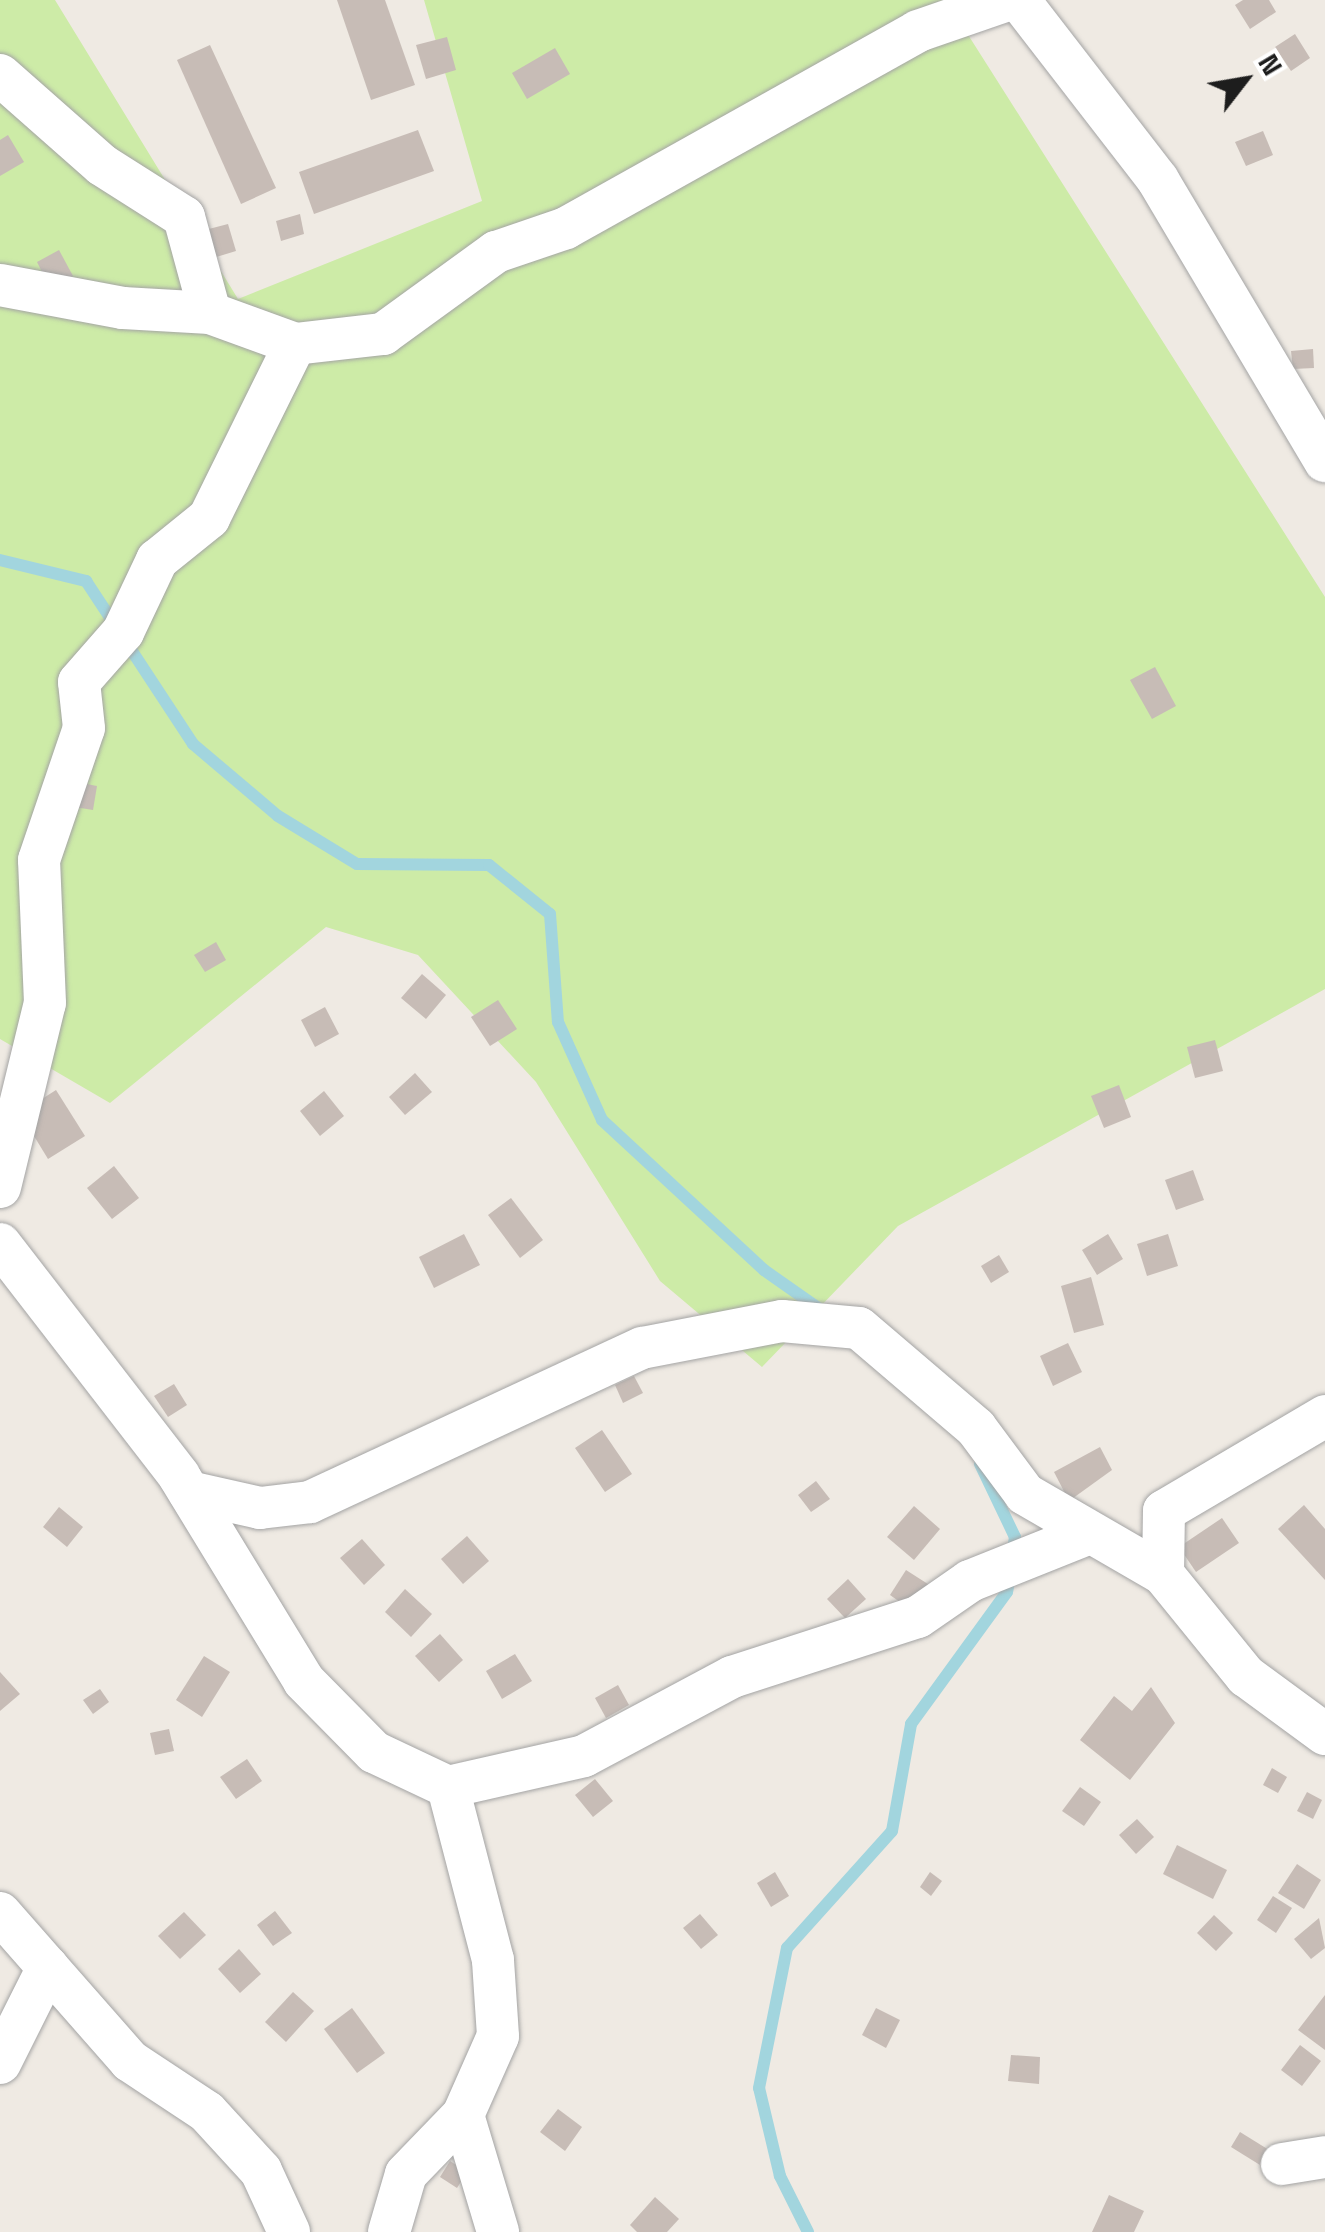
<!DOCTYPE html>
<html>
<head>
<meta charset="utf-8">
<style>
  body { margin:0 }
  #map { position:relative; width:1325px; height:2232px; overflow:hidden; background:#efeae3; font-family:"Space Grotesk",sans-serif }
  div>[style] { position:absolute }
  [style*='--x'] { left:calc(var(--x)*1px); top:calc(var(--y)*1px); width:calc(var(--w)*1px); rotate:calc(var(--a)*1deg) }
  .grass>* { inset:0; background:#cdeba7 }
  .stream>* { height:12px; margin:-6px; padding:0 6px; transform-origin:6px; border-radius:6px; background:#a2d5de }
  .building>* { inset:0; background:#c7bcb6 }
  .roads { filter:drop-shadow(0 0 2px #a4a4a4) drop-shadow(0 0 2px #a4a4a4) }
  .minor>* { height:42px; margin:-21px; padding:0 21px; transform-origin:21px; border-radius:21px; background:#fff }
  span { translate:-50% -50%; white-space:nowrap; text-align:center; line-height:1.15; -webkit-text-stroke:8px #fff; paint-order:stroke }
  .north { position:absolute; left:1195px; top:30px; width:100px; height:100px; -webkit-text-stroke:8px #fff; paint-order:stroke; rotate:59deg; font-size:28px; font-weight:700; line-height:40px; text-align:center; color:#1d1d1d }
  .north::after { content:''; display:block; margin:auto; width:35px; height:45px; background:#1d1d1d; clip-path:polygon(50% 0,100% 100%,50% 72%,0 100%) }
</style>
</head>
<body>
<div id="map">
  <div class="grass">
    <i style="clip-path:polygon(0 0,55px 0,238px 299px,482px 201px,424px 0,946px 0,1325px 597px,1325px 989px,898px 1226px,762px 1367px,660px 1281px,536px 1082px,418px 955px,326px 927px,110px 1103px,0 1039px)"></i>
  </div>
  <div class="stream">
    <i style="--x:0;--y:560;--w:89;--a:13.7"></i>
    <i style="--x:86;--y:581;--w:195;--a:56.7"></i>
    <i style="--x:193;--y:744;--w:111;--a:40.3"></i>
    <i style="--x:278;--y:816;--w:92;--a:31.3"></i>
    <i style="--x:357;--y:864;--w:132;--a:0.4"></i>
    <i style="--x:489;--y:865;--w:78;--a:38.8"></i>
    <i style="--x:550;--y:914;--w:108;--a:85.8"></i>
    <i style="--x:558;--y:1022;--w:107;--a:65.8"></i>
    <i style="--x:602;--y:1120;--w:221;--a:42.8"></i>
    <i style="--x:764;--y:1270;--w:70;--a:35.1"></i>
    <i style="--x:980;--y:1464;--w:81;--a:64.4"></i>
    <i style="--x:1015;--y:1537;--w:19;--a:99"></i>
    <i style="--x:808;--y:2232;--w:63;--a:-116.6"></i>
    <i style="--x:780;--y:2176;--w:90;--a:-103.4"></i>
    <i style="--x:759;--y:2088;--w:143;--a:-78.7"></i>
    <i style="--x:787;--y:1948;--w:157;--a:-48.1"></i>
    <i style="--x:892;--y:1831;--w:109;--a:-79.9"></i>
    <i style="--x:911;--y:1724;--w:163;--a:-54"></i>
    <i style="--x:1007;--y:1592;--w:16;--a:-79"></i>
  </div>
  <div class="building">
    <i style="clip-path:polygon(337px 0,385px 0,415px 85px,371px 100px)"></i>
    <i style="clip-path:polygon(1243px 0,1269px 0,1276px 12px,1250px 29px,1235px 5px)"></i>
    <i style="clip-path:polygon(1295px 34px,1310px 58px,1291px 71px,1275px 47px)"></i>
    <i style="clip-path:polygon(447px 37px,456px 70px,426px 79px,416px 45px)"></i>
    <i style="clip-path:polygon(210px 45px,276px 188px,241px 204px,177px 60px)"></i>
    <i style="clip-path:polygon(555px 48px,570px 74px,527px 99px,512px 73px)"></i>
    <i style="clip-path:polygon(418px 130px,434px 171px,314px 214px,299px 172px)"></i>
    <i style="clip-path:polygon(1263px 131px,1273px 155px,1246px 166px,1235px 142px)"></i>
    <i style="clip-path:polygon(8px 135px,24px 162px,0 176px,0 140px)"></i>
    <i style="clip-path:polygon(300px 214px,304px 234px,281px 241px,276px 221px)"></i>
    <i style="clip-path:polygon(228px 224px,236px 251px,213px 258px,205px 230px)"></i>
    <i style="clip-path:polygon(59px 250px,73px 276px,50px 288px,37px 262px)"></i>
    <i style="clip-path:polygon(1313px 349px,1314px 368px,1293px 369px,1291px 351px)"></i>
    <i style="clip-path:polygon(1155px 667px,1176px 706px,1152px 719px,1130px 680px)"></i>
    <i style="clip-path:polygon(66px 780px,97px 786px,93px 810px,62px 805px)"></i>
    <i style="clip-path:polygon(216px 942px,226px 960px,205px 972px,194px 955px)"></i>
    <i style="clip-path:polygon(422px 974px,446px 995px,426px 1019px,401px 998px)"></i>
    <i style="clip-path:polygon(498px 1000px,517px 1029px,490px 1046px,471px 1017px)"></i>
    <i style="clip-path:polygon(325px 1007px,339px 1034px,315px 1047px,301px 1020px)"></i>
    <i style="clip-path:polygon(1215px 1040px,1223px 1071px,1195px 1078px,1187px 1047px)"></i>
    <i style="clip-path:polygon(415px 1073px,432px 1092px,405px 1115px,389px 1097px)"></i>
    <i style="clip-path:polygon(1119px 1085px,1131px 1117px,1104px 1128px,1091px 1096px)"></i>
    <i style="clip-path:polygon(56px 1090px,85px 1136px,48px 1159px,20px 1113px)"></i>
    <i style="clip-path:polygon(324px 1091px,344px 1116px,320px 1136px,300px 1111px)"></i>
    <i style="clip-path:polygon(114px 1166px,139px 1198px,112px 1219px,87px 1188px)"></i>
    <i style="clip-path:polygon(1193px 1170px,1204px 1200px,1176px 1210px,1165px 1180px)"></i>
    <i style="clip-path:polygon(511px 1198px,543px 1240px,520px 1258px,488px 1215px)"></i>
    <i style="clip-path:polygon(464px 1234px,480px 1265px,434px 1288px,419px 1257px)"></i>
    <i style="clip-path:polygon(1108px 1234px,1123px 1259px,1097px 1275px,1082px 1250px)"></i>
    <i style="clip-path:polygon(1168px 1234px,1178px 1266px,1147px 1276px,1137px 1244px)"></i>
    <i style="clip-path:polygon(999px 1255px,1009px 1272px,991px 1283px,981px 1266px)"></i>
    <i style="clip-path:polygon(1091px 1277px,1104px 1325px,1074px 1333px,1061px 1286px)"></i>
    <i style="clip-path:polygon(1068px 1343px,1082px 1372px,1053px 1386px,1040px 1356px)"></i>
    <i style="clip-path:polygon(634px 1376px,643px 1393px,623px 1403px,615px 1385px)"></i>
    <i style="clip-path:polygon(174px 1384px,187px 1405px,168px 1417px,154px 1396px)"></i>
    <i style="clip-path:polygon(602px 1430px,632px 1474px,605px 1492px,575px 1448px)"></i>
    <i style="clip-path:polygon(1100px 1447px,1112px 1470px,1069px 1501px,1054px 1472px)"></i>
    <i style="clip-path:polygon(816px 1481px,830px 1499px,811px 1512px,798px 1495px)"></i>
    <i style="clip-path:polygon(1304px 1505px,1325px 1529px,1325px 1580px,1278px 1529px)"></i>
    <i style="clip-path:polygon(914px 1506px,940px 1529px,914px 1560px,887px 1537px)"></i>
    <i style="clip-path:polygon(59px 1507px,83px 1527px,67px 1547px,43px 1527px)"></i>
    <i style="clip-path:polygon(1222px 1518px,1239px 1543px,1196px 1572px,1179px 1547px)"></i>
    <i style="clip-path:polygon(467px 1536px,489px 1561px,463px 1584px,441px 1559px)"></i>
    <i style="clip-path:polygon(362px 1539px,385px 1565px,364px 1585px,340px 1558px)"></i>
    <i style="clip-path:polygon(906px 1570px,931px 1586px,914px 1612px,890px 1595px)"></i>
    <i style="clip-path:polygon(848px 1579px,866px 1599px,845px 1618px,827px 1599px)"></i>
    <i style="clip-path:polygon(405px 1589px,432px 1614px,411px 1637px,385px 1612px)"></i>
    <i style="clip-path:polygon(440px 1634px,463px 1660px,439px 1682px,415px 1656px)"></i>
    <i style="clip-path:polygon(515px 1654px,532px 1681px,502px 1699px,486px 1671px)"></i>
    <i style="clip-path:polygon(204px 1656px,230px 1672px,202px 1717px,176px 1700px)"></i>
    <i style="clip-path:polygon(0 1672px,20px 1694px,0 1711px)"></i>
    <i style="clip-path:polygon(618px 1685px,629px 1705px,606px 1718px,595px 1698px)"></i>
    <i style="clip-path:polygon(1151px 1687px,1175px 1723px,1130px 1780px,1080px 1740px,1114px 1696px,1132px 1711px)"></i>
    <i style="clip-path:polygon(100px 1689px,109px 1702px,93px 1714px,83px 1700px)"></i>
    <i style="clip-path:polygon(169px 1729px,174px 1751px,155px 1755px,150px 1733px)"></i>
    <i style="clip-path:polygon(247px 1759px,262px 1781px,236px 1799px,220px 1777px)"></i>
    <i style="clip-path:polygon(1272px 1768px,1287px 1777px,1278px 1793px,1263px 1785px)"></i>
    <i style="clip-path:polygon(595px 1779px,613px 1801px,593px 1817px,575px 1795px)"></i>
    <i style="clip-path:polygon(1080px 1787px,1101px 1802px,1084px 1826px,1062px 1811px)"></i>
    <i style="clip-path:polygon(1307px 1792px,1322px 1800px,1313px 1819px,1297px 1811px)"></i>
    <i style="clip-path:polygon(1137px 1819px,1154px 1837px,1136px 1854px,1119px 1835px)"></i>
    <i style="clip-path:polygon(1177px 1845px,1227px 1870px,1213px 1899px,1163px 1874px)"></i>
    <i style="clip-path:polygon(1297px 1864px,1321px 1880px,1304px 1909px,1278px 1893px)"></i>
    <i style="clip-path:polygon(775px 1872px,789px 1896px,771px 1907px,757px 1883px)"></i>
    <i style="clip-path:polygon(930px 1872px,942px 1881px,931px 1896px,920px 1887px)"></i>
    <i style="clip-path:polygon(1273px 1896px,1292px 1908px,1276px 1933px,1257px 1920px)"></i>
    <i style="clip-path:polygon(275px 1911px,292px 1933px,273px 1946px,257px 1925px)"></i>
    <i style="clip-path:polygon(184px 1912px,206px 1935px,180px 1959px,158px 1936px)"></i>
    <i style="clip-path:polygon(700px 1914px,718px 1935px,701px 1949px,683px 1928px)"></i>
    <i style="clip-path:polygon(1214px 1915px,1233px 1933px,1216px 1951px,1197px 1933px)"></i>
    <i style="clip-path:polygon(1319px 1918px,1325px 1948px,1311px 1959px,1294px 1939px)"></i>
    <i style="clip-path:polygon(239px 1949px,261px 1974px,240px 1993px,218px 1969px)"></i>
    <i style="clip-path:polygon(293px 1992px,314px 2011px,286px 2042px,265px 2022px)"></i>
    <i style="clip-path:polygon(1325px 1995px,1325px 2050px,1298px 2030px)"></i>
    <i style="clip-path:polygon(352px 2008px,385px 2053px,357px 2073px,324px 2029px)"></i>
    <i style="clip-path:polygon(876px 2008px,900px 2020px,886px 2048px,862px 2035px)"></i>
    <i style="clip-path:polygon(1300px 2045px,1321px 2061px,1302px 2086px,1281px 2070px)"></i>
    <i style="clip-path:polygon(1011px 2055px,1040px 2057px,1039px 2084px,1008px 2081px)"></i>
    <i style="clip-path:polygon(558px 2109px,582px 2127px,565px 2151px,540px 2132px)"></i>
    <i style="clip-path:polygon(1240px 2132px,1269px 2150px,1260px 2165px,1231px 2147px)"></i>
    <i style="clip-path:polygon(450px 2161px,467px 2172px,457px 2188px,440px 2177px)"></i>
    <i style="clip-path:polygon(1109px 2195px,1144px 2211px,1134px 2232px,1092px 2232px)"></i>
    <i style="clip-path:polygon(655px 2197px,679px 2219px,667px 2232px,637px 2232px,630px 2225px)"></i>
  </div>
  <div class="roads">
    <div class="minor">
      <i style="--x:1019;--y:0;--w:227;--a:52.3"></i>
      <i style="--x:1158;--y:180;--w:327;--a:59.3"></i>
      <i style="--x:0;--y:75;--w:136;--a:41.4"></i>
      <i style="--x:102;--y:165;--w:97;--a:32.4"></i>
      <i style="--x:184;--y:217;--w:99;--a:74.8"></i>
      <i style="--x:0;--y:285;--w:125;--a:10.6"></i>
      <i style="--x:123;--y:308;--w:87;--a:3.3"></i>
      <i style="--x:210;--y:313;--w:90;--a:20"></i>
      <i style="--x:295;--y:344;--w:89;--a:-6.5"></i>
      <i style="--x:383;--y:334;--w:140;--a:-36"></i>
      <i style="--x:496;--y:252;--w:74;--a:-18.9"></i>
      <i style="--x:566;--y:228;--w:403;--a:-29.2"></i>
      <i style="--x:918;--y:31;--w:95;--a:-19"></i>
      <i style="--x:0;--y:1187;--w:189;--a:-76.3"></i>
      <i style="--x:45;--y:1003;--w:143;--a:-92.4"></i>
      <i style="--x:39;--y:860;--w:139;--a:-71.2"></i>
      <i style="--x:84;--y:728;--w:46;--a:-96.2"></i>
      <i style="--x:79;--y:682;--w:67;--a:-48.7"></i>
      <i style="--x:123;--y:632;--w:80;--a:-64.7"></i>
      <i style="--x:157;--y:560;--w:67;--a:-38.9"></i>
      <i style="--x:209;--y:518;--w:194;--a:-63.7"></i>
      <i style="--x:0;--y:1244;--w:293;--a:52.3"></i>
      <i style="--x:179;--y:1476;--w:240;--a:58.6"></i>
      <i style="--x:304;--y:1681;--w:100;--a:45.4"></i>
      <i style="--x:374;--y:1752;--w:82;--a:25.3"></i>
      <i style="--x:448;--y:1787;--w:139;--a:-12.8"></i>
      <i style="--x:584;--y:1756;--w:168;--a:-28.1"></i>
      <i style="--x:732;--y:1677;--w:195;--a:-17.9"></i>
      <i style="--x:918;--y:1617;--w:63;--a:-34.7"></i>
      <i style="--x:970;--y:1581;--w:129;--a:-21.8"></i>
      <i style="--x:189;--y:1492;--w:73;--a:12.7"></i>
      <i style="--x:260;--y:1508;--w:50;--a:-6.8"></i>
      <i style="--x:310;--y:1502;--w:366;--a:-24.9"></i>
      <i style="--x:642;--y:1348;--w:143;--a:-10.9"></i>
      <i style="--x:782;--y:1321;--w:77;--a:5.2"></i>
      <i style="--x:859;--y:1328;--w:154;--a:40.5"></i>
      <i style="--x:976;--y:1428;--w:82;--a:53.4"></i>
      <i style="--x:1025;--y:1494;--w:160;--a:30.1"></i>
      <i style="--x:1163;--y:1574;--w:132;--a:50.9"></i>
      <i style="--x:1246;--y:1676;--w:98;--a:36.3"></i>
      <i style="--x:1163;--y:1574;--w:63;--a:-89.1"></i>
      <i style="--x:1164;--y:1511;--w:187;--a:-30.5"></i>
      <i style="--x:0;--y:1913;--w:197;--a:48.7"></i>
      <i style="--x:130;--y:2061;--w:92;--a:33.5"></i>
      <i style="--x:207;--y:2112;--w:80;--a:47.5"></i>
      <i style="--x:261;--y:2171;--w:67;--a:65.3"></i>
      <i style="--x:0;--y:2063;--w:107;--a:-63.4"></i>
      <i style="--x:463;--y:2115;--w:122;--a:73.3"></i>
      <i style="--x:1282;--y:2164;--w:44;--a:-9.2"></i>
      <i style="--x:389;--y:2232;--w:60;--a:-73.7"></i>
      <i style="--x:406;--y:2174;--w:82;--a:-46"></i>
      <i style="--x:463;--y:2115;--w:86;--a:-66.1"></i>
      <i style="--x:498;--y:2036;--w:76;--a:-93.8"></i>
      <i style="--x:493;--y:1960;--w:179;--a:-104.6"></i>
    </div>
  </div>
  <div class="north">N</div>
</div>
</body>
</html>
